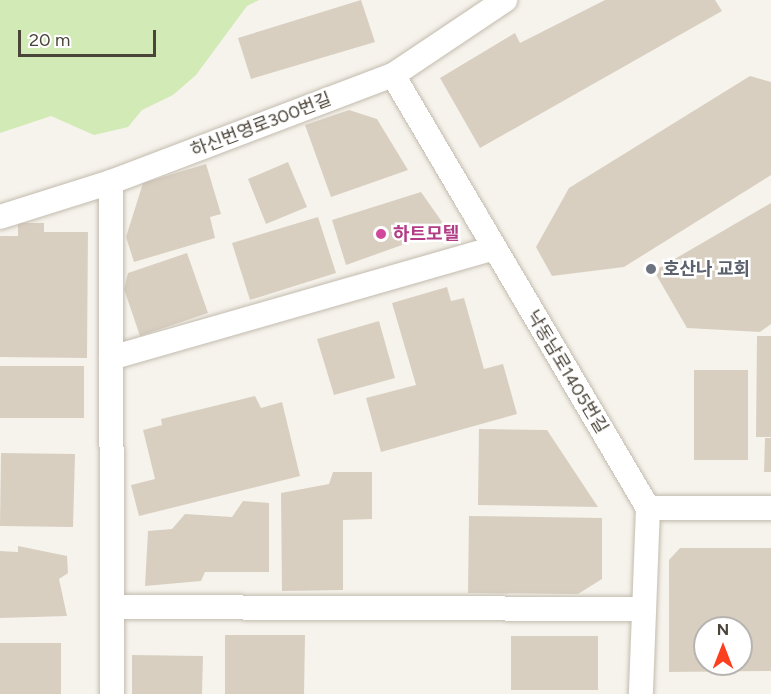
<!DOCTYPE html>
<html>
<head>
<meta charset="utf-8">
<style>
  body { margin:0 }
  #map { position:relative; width:771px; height:694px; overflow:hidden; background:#f6f3ec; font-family:Figtree,"Noto Sans KR",sans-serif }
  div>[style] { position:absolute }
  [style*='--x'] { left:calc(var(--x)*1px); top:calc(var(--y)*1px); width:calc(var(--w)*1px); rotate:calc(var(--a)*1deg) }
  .green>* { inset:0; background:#d2eab5 }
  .building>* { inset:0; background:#d8cfc1 }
  .roads { filter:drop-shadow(0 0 2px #c2bbae) drop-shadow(0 0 2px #c2bbae) }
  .service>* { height:24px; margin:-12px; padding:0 12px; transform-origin:12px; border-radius:12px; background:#fff }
  .dots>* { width:16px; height:16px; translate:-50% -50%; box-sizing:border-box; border:3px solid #fff; border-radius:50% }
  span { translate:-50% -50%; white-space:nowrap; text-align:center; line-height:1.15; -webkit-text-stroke:5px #fff; paint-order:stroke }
  .street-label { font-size:18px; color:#4b4439 }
  .hotel-label { font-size:18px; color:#b23c85; font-weight:700 }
  .left { translate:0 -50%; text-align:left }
  .worship-label { font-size:18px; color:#5b616d; font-weight:700 }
  .north { position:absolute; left:693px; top:616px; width:60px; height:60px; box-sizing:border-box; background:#fff; border:2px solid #b7b4b0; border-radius:50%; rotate:0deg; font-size:16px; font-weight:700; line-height:24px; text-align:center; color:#4b4439 }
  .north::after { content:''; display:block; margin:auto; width:21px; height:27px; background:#fc3f1d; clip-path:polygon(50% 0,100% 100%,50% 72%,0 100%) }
  .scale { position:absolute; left:18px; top:30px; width:138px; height:27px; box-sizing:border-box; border:3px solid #4b4439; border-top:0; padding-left:8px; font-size:18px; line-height:21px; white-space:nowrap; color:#4b4439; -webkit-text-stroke:4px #fff; paint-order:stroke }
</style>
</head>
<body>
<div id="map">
  <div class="green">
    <i style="clip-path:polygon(0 0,259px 0,247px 6px,196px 75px,173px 95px,142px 110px,128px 127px,94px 135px,51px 116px,0 133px)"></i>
  </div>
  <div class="building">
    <i style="clip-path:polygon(361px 0,375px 42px,251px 79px,238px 38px)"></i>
    <i style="clip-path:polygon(605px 0,715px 0,722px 11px,480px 148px,440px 78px,515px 33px,520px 43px)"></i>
    <i style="clip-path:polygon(750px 76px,771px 82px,771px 175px,624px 267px,552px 276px,536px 247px,569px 188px)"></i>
    <i style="clip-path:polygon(349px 110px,377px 119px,408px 170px,331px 197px,305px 125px)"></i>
    <i style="clip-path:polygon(288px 162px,307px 207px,266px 224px,248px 179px)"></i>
    <i style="clip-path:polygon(206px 164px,221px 214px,210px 217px,215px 238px,134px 262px,126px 237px,143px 183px)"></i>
    <i style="clip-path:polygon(421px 192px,447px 229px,346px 265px,332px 220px)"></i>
    <i style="clip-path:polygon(771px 203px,771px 324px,760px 332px,687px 328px,654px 271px)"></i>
    <i style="clip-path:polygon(318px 217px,336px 273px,250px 300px,232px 243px)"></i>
    <i style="clip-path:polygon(18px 223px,44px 223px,44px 232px,88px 232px,87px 358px,0 357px,0 236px,18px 236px)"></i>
    <i style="clip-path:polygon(187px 253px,208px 313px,140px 336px,124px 289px,128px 273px)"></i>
    <i style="clip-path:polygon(447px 287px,451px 301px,464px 298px,484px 369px,503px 364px,517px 414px,381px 452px,366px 398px,416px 385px,392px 303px)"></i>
    <i style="clip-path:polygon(379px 321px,395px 378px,334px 395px,317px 339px)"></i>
    <i style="clip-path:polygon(757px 336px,771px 336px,771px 437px,756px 437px)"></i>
    <i style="clip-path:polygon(0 366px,84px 366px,84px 418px,0 418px)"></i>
    <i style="clip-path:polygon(694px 370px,748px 370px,748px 460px,694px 460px)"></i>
    <i style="clip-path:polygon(255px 396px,261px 408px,282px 402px,300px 476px,139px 516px,131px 485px,155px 479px,143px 430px,162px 425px,161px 419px)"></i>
    <i style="clip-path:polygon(479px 429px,547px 430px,598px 507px,478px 505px)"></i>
    <i style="clip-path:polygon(765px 438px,771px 438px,771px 472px,764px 472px)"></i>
    <i style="clip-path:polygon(1px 453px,75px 454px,73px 527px,0 526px)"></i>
    <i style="clip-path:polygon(333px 472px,372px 472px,372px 519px,343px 520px,343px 590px,282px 591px,281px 493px,329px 484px)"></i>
    <i style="clip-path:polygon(243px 501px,269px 503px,269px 572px,205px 572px,201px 581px,145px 586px,148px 531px,172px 529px,185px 514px,232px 517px)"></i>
    <i style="clip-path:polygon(469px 516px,602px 518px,602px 579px,578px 594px,468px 593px)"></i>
    <i style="clip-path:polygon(18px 546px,67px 556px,68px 573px,59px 579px,67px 616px,0 618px,0 551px,18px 552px)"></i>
    <i style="clip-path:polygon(evenodd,680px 548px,771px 548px,771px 671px,669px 672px,669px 560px,680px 548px,705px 628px,741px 628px,741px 664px,705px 664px,705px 628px)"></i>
    <i style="clip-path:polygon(225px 635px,305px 635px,304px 694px,225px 694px)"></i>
    <i style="clip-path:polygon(511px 636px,598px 636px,598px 690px,511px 690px)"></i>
    <i style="clip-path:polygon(0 643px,61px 643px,61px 694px,0 694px)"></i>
    <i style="clip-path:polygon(132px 655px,203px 656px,202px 694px,132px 694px)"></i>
  </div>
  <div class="roads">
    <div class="service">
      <i style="--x:393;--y:75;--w:503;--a:59.51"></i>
      <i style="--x:648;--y:508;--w:186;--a:92.2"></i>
      <i style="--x:111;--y:182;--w:512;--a:89.89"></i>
      <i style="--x:0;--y:217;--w:116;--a:-17.5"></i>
      <i style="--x:111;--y:182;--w:302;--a:-20.8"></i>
      <i style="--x:393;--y:75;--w:135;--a:-33.8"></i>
      <i style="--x:111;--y:358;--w:398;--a:-16"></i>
      <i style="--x:648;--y:508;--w:123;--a:0"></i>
      <i style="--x:112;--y:607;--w:530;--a:0.22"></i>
    </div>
  </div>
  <div class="dots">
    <i style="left:381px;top:234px;background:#d1479c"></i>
    <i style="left:651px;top:269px;background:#6b7280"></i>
  </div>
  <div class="street-label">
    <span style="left:261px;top:125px;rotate:-21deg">하신번영로300번길</span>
    <span style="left:567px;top:372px;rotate:59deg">낙동남로1405번길</span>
  </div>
  <div class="hotel-label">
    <span class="left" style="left:393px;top:234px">하트모텔</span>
  </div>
  <div class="worship-label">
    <span class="left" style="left:663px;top:269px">호산나 교회</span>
  </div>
  <div class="north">N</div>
  <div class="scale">20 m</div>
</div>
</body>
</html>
